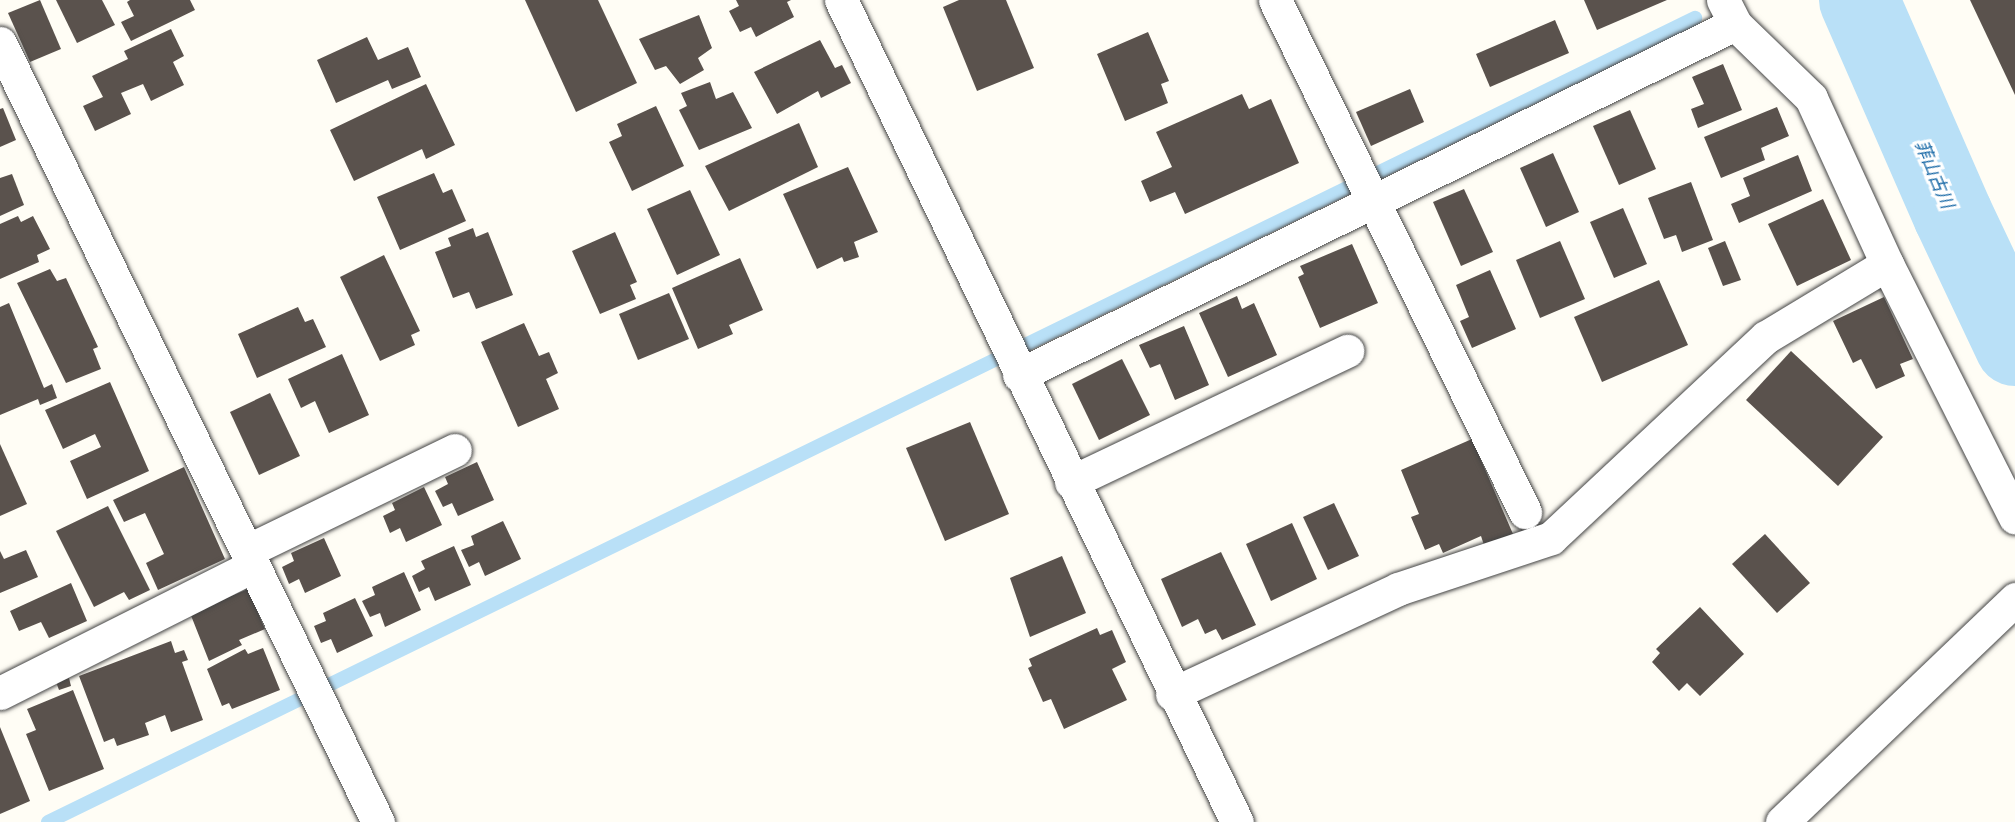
<!DOCTYPE html>
<html>
<head>
<meta charset="utf-8">
<style>
  body { margin:0 }
  #map { position:relative; width:2015px; height:822px; overflow:hidden; background:#fffdf5; font-family:Literata,"Noto Sans JP",serif }
  div>[style] { position:absolute }
  [style*='--x'] { left:calc(var(--x)*1px); top:calc(var(--y)*1px); width:calc(var(--w)*1px); rotate:calc(var(--a)*1deg) }
  .stream>* { height:14px; margin:-7px; padding:0 7px; transform-origin:7px; border-radius:7px; background:#b9e0f7 }
  .river>* { height:80px; margin:-40px; padding:0 40px; transform-origin:40px; border-radius:40px; background:#b9e0f7 }
  .building>* { inset:0; background:#5a524d }
  .roads { filter:drop-shadow(0 0 2px #444) drop-shadow(0 0 2px #444) }
  .minor>* { height:33px; margin:-16.5px; padding:0 16.5px; transform-origin:16.5px; border-radius:16.5px; background:#fff }
  span { translate:-50% -50%; white-space:nowrap; text-align:center; line-height:1.15; -webkit-text-stroke:6px #fff; paint-order:stroke }
  .water-label { font-size:18px; color:#1768a6; font-style:italic }
</style>
</head>
<body>
<div id="map">
  <div class="stream">
    <i style="--x:48;--y:822;--w:1833;--a:-26.02"></i>
  </div>
  <div class="river">
    <i style="--x:1859;--y:0;--w:235;--a:66.4"></i>
    <i style="--x:1953;--y:215;--w:145;--a:64.7"></i>
  </div>
  <div class="building">
    <i style="clip-path:polygon(40px 0,61px 49px,30px 62px,8px 13px)"></i>
    <i style="clip-path:polygon(56px 0,102px 0,115px 25px,77px 43px)"></i>
    <i style="clip-path:polygon(130px 0,190px 0,195px 10px,131px 41px,121px 22px,134px 16px,127px 2px)"></i>
    <i style="clip-path:polygon(525px 0,598px 0,637px 83px,576px 112px)"></i>
    <i style="clip-path:polygon(736px 0,791px 0,787px 2px,794px 17px,756px 37px,751px 27px,740px 32px,729px 11px,739px 6px)"></i>
    <i style="clip-path:polygon(959px 0,1006px 0,1034px 68px,977px 91px,943px 7px)"></i>
    <i style="clip-path:polygon(1584px 0,1667px 0,1597px 30px)"></i>
    <i style="clip-path:polygon(1970px 0,2015px 0,2015px 95px)"></i>
    <i style="clip-path:polygon(699px 15px,712px 48px,698px 58px,704px 70px,680px 84px,666px 66px,655px 70px,639px 39px)"></i>
    <i style="clip-path:polygon(1555px 20px,1569px 53px,1490px 87px,1476px 54px)"></i>
    <i style="clip-path:polygon(171px 29px,184px 56px,173px 62px,184px 85px,151px 101px,143px 84px,121px 93px,131px 114px,95px 131px,83px 106px,103px 97px,92px 76px,128px 59px,124px 51px)"></i>
    <i style="clip-path:polygon(1148px 32px,1169px 81px,1161px 84px,1168px 103px,1125px 121px,1097px 54px)"></i>
    <i style="clip-path:polygon(367px 37px,378px 60px,408px 47px,421px 77px,392px 89px,388px 80px,336px 103px,317px 60px)"></i>
    <i style="clip-path:polygon(820px 40px,835px 68px,842px 65px,851px 83px,821px 98px,818px 91px,777px 114px,754px 72px)"></i>
    <i style="clip-path:polygon(1723px 64px,1742px 110px,1698px 128px,1691px 109px,1704px 104px,1692px 77px)"></i>
    <i style="clip-path:polygon(710px 82px,716px 99px,733px 92px,752px 128px,699px 150px,679px 110px,687px 106px,681px 93px)"></i>
    <i style="clip-path:polygon(426px 84px,455px 145px,426px 159px,422px 149px,354px 181px,330px 130px)"></i>
    <i style="clip-path:polygon(1410px 89px,1424px 122px,1371px 146px,1356px 112px)"></i>
    <i style="clip-path:polygon(1242px 94px,1249px 109px,1271px 99px,1299px 163px,1185px 214px,1175px 192px,1150px 202px,1141px 181px,1172px 167px,1156px 132px)"></i>
    <i style="clip-path:polygon(656px 106px,684px 166px,632px 191px,609px 142px,622px 136px,617px 124px)"></i>
    <i style="clip-path:polygon(1777px 107px,1789px 136px,1761px 148px,1765px 160px,1721px 178px,1704px 137px)"></i>
    <i style="clip-path:polygon(3px 108px,16px 140px,0 147px,0 109px)"></i>
    <i style="clip-path:polygon(1630px 110px,1656px 169px,1619px 185px,1593px 126px)"></i>
    <i style="clip-path:polygon(799px 123px,818px 167px,729px 211px,705px 166px)"></i>
    <i style="clip-path:polygon(1553px 153px,1579px 212px,1546px 227px,1520px 168px)"></i>
    <i style="clip-path:polygon(1798px 155px,1812px 191px,1739px 223px,1731px 204px,1750px 196px,1743px 178px)"></i>
    <i style="clip-path:polygon(848px 167px,878px 232px,854px 242px,859px 257px,844px 262px,842px 257px,817px 269px,783px 194px)"></i>
    <i style="clip-path:polygon(434px 173px,443px 193px,452px 189px,466px 221px,400px 250px,377px 197px)"></i>
    <i style="clip-path:polygon(12px 174px,24px 205px,0 216px,0 178px)"></i>
    <i style="clip-path:polygon(1691px 182px,1713px 240px,1682px 252px,1676px 235px,1664px 239px,1648px 198px)"></i>
    <i style="clip-path:polygon(1464px 189px,1493px 252px,1461px 266px,1433px 202px)"></i>
    <i style="clip-path:polygon(690px 190px,720px 255px,677px 275px,647px 209px)"></i>
    <i style="clip-path:polygon(1823px 199px,1851px 260px,1797px 286px,1768px 224px)"></i>
    <i style="clip-path:polygon(1623px 208px,1647px 264px,1614px 278px,1590px 222px)"></i>
    <i style="clip-path:polygon(18px 216px,21px 222px,33px 216px,50px 249px,37px 255px,39px 262px,0 279px,0 224px)"></i>
    <i style="clip-path:polygon(473px 228px,476px 237px,488px 232px,513px 295px,476px 309px,469px 292px,453px 298px,435px 252px,451px 246px,448px 238px)"></i>
    <i style="clip-path:polygon(615px 232px,637px 282px,630px 285px,636px 299px,600px 314px,572px 251px)"></i>
    <i style="clip-path:polygon(1560px 241px,1585px 299px,1540px 318px,1516px 260px)"></i>
    <i style="clip-path:polygon(1725px 241px,1741px 280px,1723px 286px,1708px 248px)"></i>
    <i style="clip-path:polygon(1352px 244px,1378px 303px,1320px 328px,1298px 277px,1304px 274px,1300px 266px)"></i>
    <i style="clip-path:polygon(384px 255px,420px 331px,411px 335px,415px 345px,380px 361px,340px 277px)"></i>
    <i style="clip-path:polygon(740px 258px,763px 310px,729px 325px,733px 334px,698px 349px,672px 288px)"></i>
    <i style="clip-path:polygon(50px 269px,57px 281px,66px 278px,98px 347px,93px 349px,101px 369px,66px 383px,17px 283px)"></i>
    <i style="clip-path:polygon(1490px 270px,1516px 329px,1472px 348px,1460px 321px,1469px 317px,1456px 285px)"></i>
    <i style="clip-path:polygon(1659px 280px,1688px 345px,1602px 382px,1574px 317px)"></i>
    <i style="clip-path:polygon(669px 293px,689px 339px,638px 360px,619px 314px)"></i>
    <i style="clip-path:polygon(1237px 296px,1242px 309px,1254px 303px,1277px 355px,1228px 377px,1199px 313px)"></i>
    <i style="clip-path:polygon(1884px 297px,1913px 359px,1900px 364px,1905px 376px,1876px 389px,1861px 359px,1853px 363px,1833px 321px)"></i>
    <i style="clip-path:polygon(9px 303px,44px 388px,52px 384px,57px 398px,40px 405px,38px 399px,0 415px,0 307px)"></i>
    <i style="clip-path:polygon(298px 307px,305px 322px,313px 319px,326px 347px,257px 378px,238px 334px)"></i>
    <i style="clip-path:polygon(524px 323px,539px 356px,549px 352px,558px 373px,546px 379px,559px 409px,518px 427px,481px 342px)"></i>
    <i style="clip-path:polygon(1184px 326px,1209px 385px,1175px 400px,1160px 364px,1150px 368px,1139px 345px)"></i>
    <i style="clip-path:polygon(1791px 351px,1883px 437px,1838px 486px,1746px 400px)"></i>
    <i style="clip-path:polygon(342px 354px,369px 415px,329px 433px,315px 401px,301px 408px,288px 379px)"></i>
    <i style="clip-path:polygon(1122px 359px,1150px 415px,1099px 440px,1072px 384px)"></i>
    <i style="clip-path:polygon(110px 382px,149px 471px,87px 499px,70px 461px,101px 447px,95px 434px,63px 449px,45px 410px)"></i>
    <i style="clip-path:polygon(270px 393px,300px 456px,259px 475px,230px 412px)"></i>
    <i style="clip-path:polygon(970px 422px,1009px 514px,945px 541px,906px 448px)"></i>
    <i style="clip-path:polygon(1472px 439px,1513px 534px,1484px 545px,1481px 536px,1443px 553px,1439px 544px,1425px 550px,1411px 517px,1419px 514px,1401px 470px)"></i>
    <i style="clip-path:polygon(0 444px,27px 504px,0 516px)"></i>
    <i style="clip-path:polygon(477px 462px,494px 500px,458px 516px,452px 503px,443px 507px,435px 491px,448px 484px,445px 477px)"></i>
    <i style="clip-path:polygon(184px 467px,225px 559px,158px 590px,146px 563px,164px 554px,145px 513px,124px 522px,113px 500px)"></i>
    <i style="clip-path:polygon(424px 487px,442px 525px,406px 542px,400px 528px,390px 533px,383px 516px,395px 510px,392px 503px)"></i>
    <i style="clip-path:polygon(1334px 503px,1359px 556px,1328px 570px,1303px 517px)"></i>
    <i style="clip-path:polygon(108px 506px,150px 590px,129px 600px,124px 592px,94px 607px,56px 531px)"></i>
    <i style="clip-path:polygon(503px 521px,521px 559px,485px 576px,479px 562px,469px 567px,461px 550px,474px 545px,471px 536px)"></i>
    <i style="clip-path:polygon(1292px 523px,1317px 579px,1271px 601px,1246px 544px)"></i>
    <i style="clip-path:polygon(1765px 534px,1810px 583px,1777px 613px,1732px 564px)"></i>
    <i style="clip-path:polygon(324px 538px,341px 576px,305px 593px,299px 579px,289px 584px,282px 567px,294px 561px,291px 553px)"></i>
    <i style="clip-path:polygon(454px 546px,471px 585px,435px 601px,429px 587px,419px 592px,412px 576px,425px 569px,421px 561px)"></i>
    <i style="clip-path:polygon(26px 550px,38px 577px,0 593px,0 551px,4px 559px)"></i>
    <i style="clip-path:polygon(1221px 552px,1256px 625px,1222px 640px,1216px 629px,1205px 634px,1198px 619px,1182px 627px,1161px 579px)"></i>
    <i style="clip-path:polygon(1062px 556px,1086px 613px,1030px 637px,1010px 578px)"></i>
    <i style="clip-path:polygon(404px 572px,421px 610px,385px 627px,380px 613px,370px 617px,362px 601px,375px 595px,372px 587px)"></i>
    <i style="clip-path:polygon(71px 583px,87px 621px,49px 638px,41px 622px,19px 631px,10px 611px)"></i>
    <i style="clip-path:polygon(248px 589px,265px 629px,239px 640px,242px 645px,209px 661px,190px 613px)"></i>
    <i style="clip-path:polygon(355px 598px,373px 636px,337px 653px,331px 639px,321px 643px,314px 626px,326px 621px,323px 613px)"></i>
    <i style="clip-path:polygon(1700px 607px,1744px 654px,1700px 696px,1687px 683px,1679px 691px,1652px 662px,1660px 653px,1656px 649px)"></i>
    <i style="clip-path:polygon(1097px 628px,1100px 635px,1112px 630px,1126px 662px,1112px 669px,1127px 700px,1064px 729px,1051px 699px,1043px 702px,1028px 668px,1032px 666px,1029px 659px)"></i>
    <i style="clip-path:polygon(171px 641px,175px 653px,184px 650px,188px 660px,182px 662px,203px 720px,171px 732px,165px 715px,145px 723px,149px 735px,117px 746px,114px 738px,104px 742px,79px 676px)"></i>
    <i style="clip-path:polygon(263px 648px,280px 690px,232px 709px,229px 703px,222px 706px,207px 669px,245px 649px,248px 654px)"></i>
    <i style="clip-path:polygon(69px 678px,71px 686px,59px 690px,56px 682px)"></i>
    <i style="clip-path:polygon(73px 690px,104px 769px,49px 791px,26px 734px,36px 730px,27px 709px)"></i>
    <i style="clip-path:polygon(0 727px,30px 801px,0 814px)"></i>
  </div>
  <div class="roads">
    <div class="minor">
      <i style="--x:841;--y:0;--w:912;--a:64.28"></i>
      <i style="--x:1275;--y:0;--w:570;--a:63.97"></i>
      <i style="--x:1723;--y:0;--w:27;--a:63"></i>
      <i style="--x:1735;--y:24;--w:106;--a:44.2"></i>
      <i style="--x:1811;--y:98;--w:183;--a:65.4"></i>
      <i style="--x:1887;--y:264;--w:284;--a:63.2"></i>
      <i style="--x:0;--y:43;--w:866;--a:64.12"></i>
      <i style="--x:1019;--y:375;--w:797;--a:-26.12"></i>
      <i style="--x:1071;--y:482;--w:306;--a:-25.4"></i>
      <i style="--x:247;--y:551;--w:231;--a:-25.9"></i>
      <i style="--x:0;--y:693;--w:283;--a:-26.7"></i>
      <i style="--x:1172;--y:694;--w:249;--a:-24.9"></i>
      <i style="--x:1398;--y:589;--w:161;--a:-18.4"></i>
      <i style="--x:1551;--y:538;--w:294;--a:-43.1"></i>
      <i style="--x:1766;--y:337;--w:141;--a:-31.1"></i>
      <i style="--x:1782;--y:822;--w:323;--a:-43.7"></i>
    </div>
  </div>
  <div class="water-label">
    <span style="left:1935px;top:174px;rotate:67deg">菲山古川</span>
  </div>
</div>
</body>
</html>
